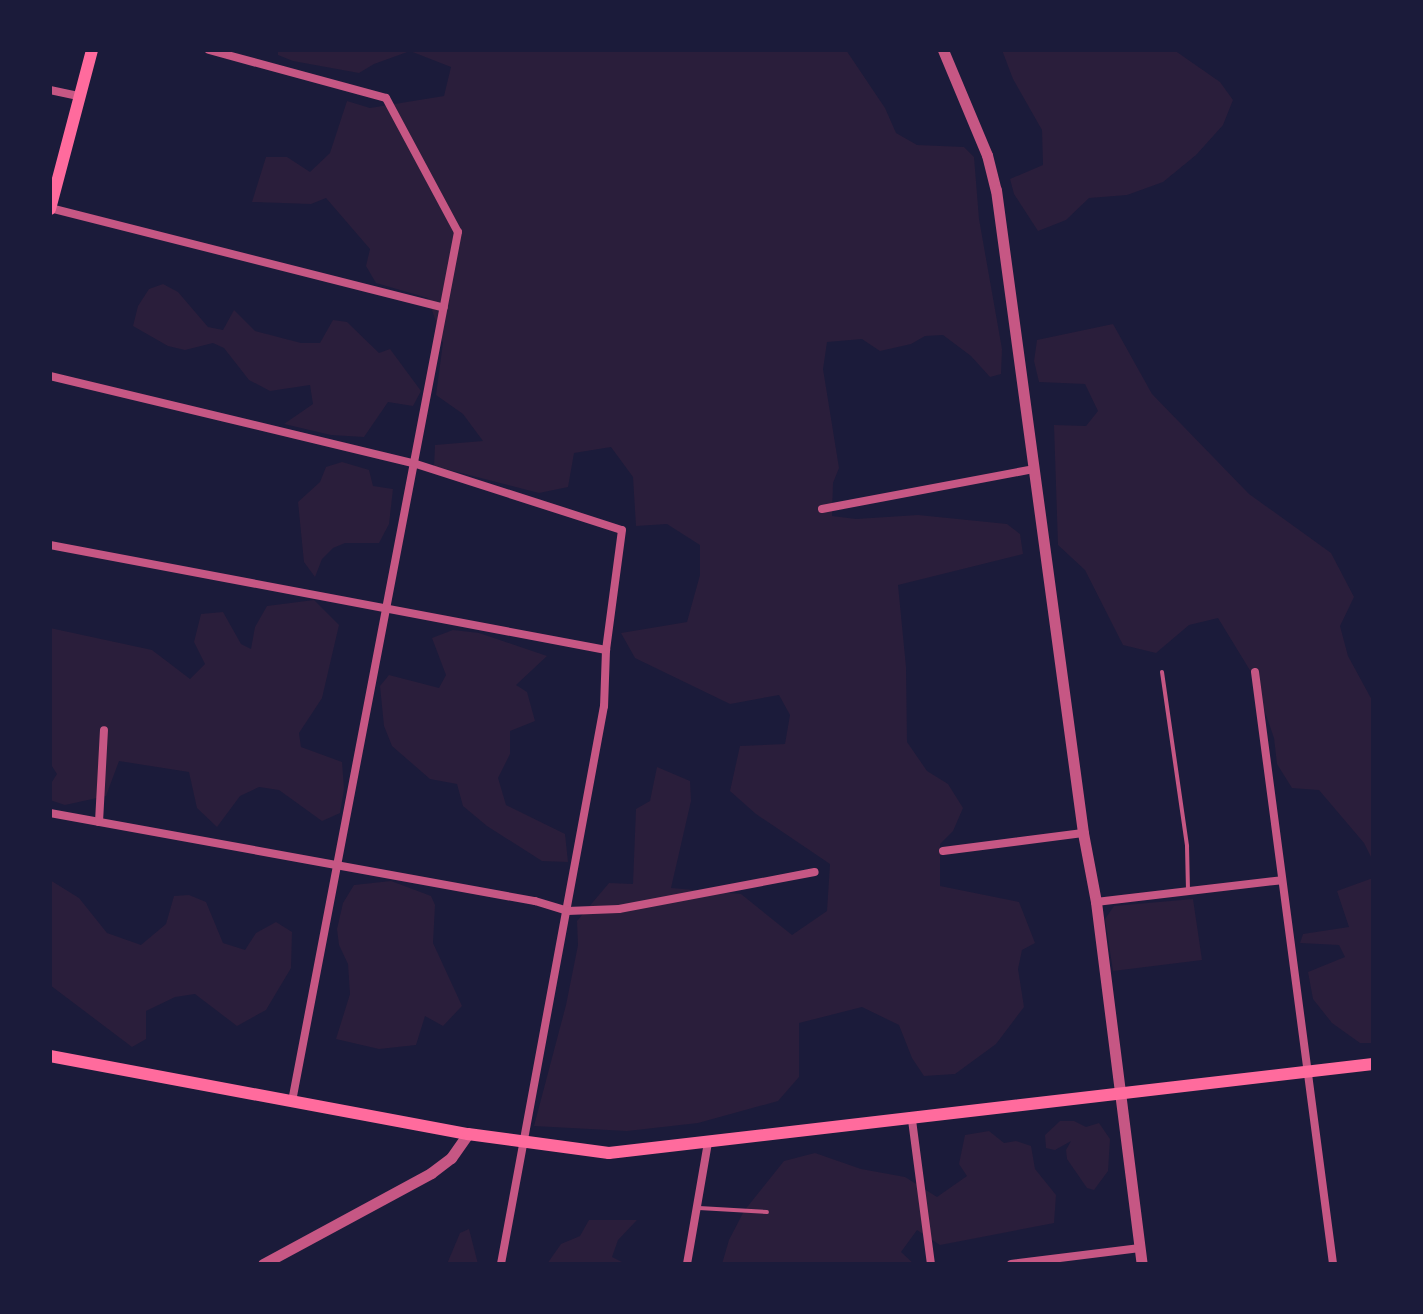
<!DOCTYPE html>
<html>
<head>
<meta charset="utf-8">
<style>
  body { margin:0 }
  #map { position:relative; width:1423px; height:1314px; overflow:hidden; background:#1b1b3a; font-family:"Times New Roman",serif }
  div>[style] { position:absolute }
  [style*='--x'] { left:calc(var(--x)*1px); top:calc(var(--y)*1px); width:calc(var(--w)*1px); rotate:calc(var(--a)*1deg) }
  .green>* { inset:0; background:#2a1e3b }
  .service>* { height:4px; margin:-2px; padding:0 2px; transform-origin:2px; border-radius:2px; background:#c65784 }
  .minor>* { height:8px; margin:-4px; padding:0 4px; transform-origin:4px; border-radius:4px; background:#c65784 }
  .tertiary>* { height:11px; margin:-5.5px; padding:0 5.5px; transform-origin:5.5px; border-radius:5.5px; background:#c65784 }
  .secondary>* { height:12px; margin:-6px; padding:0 6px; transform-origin:6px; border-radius:6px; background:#ff6b9d }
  span { translate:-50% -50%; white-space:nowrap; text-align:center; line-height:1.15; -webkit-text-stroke:8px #1b1b3a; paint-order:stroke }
  .frame { position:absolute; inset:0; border:52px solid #1b1b3a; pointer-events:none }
</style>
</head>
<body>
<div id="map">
  <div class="green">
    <i style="clip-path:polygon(278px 50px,846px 50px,885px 108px,896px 133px,917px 145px,964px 147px,974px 157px,979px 219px,1002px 349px,1001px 374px,990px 377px,971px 356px,943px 335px,925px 336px,911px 344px,880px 351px,862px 339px,827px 342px,823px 369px,839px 468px,833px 483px,832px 516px,856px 519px,918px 515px,1007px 524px,1020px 534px,1023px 554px,898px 585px,906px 667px,907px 742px,927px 771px,948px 784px,963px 808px,953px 831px,940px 844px,940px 886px,1019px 902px,1035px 943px,1022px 950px,1018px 969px,1024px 1007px,996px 1044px,955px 1074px,924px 1076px,912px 1058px,899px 1025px,862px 1007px,799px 1023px,799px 1077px,778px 1101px,698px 1123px,627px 1131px,534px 1126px,566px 1005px,578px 945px,577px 921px,609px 883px,633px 884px,636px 809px,650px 801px,657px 767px,690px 781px,691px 801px,671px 888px,741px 894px,792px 935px,827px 911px,830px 864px,756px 814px,730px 791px,740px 746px,785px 744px,790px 715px,779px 695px,730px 704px,635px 658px,621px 633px,687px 622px,700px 575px,700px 545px,667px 524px,636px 526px,633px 477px,611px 447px,574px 453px,568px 487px,539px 493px,434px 466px,435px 445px,483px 441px,463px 414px,436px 395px,443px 343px,428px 298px,376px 283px,366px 266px,370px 249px,326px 198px,311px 204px,252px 202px,266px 157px,287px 157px,310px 172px,330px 153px,347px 101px,370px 108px,444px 96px,451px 67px,410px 51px,374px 64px,359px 73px,293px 61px,278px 55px)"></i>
    <i style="clip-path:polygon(1002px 50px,1174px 50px,1220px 82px,1233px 100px,1223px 125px,1196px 155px,1163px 182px,1127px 195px,1089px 198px,1066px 220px,1038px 231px,1014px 194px,1010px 179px,1043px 165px,1042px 130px,1013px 79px)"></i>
    <i style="clip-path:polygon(163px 284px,178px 292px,208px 327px,223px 330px,234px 310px,255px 331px,301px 343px,320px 343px,333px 320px,347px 322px,379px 353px,390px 349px,421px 391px,413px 406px,388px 402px,364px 437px,331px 435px,284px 424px,313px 404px,310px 385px,270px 391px,249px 380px,224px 348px,213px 343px,185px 350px,168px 346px,133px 326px,138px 306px,149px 289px)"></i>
    <i style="clip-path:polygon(1113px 324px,1152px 394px,1249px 494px,1331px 553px,1354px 597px,1340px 626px,1348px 656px,1373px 702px,1373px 861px,1364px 843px,1319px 790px,1292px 788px,1277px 764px,1274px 738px,1251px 672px,1218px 618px,1189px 625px,1156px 653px,1123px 645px,1085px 570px,1058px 545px,1054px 425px,1086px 426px,1098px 411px,1085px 384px,1039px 382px,1034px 361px,1037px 340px)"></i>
    <i style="clip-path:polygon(342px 462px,369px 470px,373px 486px,393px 489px,389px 524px,379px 543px,345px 543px,333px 548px,322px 559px,315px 577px,304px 562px,298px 502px,320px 482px,326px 467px)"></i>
    <i style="clip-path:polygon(314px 600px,339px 625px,322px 698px,299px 733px,301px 747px,342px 762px,344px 789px,340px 813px,322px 821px,279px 790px,259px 787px,240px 796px,217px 827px,197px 808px,189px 772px,119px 761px,106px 796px,65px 805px,50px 800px,50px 785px,57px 774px,50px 763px,50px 628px,152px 650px,190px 679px,205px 664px,194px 642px,201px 614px,223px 612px,241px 644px,251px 649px,255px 627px,267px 606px)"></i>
    <i style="clip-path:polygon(453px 630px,479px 633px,547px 656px,516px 685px,527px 692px,535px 721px,510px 731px,510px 754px,498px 778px,506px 805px,565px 834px,568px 862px,542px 861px,487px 826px,463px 806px,457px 784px,430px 779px,392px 746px,384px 726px,380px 686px,389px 675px,439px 688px,446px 675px,432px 638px)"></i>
    <i style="clip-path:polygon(1373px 878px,1373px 1043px,1360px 1043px,1332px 1023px,1313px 999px,1308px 972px,1345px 957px,1339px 945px,1300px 943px,1303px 934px,1349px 927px,1337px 891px)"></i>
    <i style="clip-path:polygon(50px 880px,79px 898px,107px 933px,141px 945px,166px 924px,174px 896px,189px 895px,206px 902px,223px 943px,245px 950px,256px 933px,276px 922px,292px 932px,291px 968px,266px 1010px,237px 1026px,195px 994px,175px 997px,146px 1011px,146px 1039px,132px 1047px,50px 985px)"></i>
    <i style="clip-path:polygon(391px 881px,431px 896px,435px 905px,433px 943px,462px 1006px,443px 1026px,425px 1016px,416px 1045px,379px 1049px,336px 1039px,350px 994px,348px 964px,339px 945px,337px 929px,343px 903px,354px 885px)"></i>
    <i style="clip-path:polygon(1193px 899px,1202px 960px,1113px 971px,1105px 919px,1114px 906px)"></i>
    <i style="clip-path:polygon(1060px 1121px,1074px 1121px,1086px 1127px,1099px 1123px,1110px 1139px,1108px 1171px,1094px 1190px,1087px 1188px,1067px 1159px,1066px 1150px,1071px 1141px,1055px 1150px,1046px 1148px,1045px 1135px)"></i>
    <i style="clip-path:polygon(989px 1131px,1004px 1143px,1016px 1141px,1031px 1146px,1035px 1169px,1056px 1195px,1054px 1223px,940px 1245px,917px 1230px,901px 1252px,914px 1264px,722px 1264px,729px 1240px,744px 1211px,784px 1161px,815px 1153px,861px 1169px,905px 1177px,937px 1197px,967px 1176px,959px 1164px,965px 1135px)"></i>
    <i style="clip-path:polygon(589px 1220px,637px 1220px,618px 1240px,612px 1257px,626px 1264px,547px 1264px,561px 1244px,580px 1236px)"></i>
    <i style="clip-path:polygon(469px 1229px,478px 1264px,447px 1264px,460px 1233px)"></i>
  </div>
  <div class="service">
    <i style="--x:1162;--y:672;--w:176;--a:81.8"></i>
    <i style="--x:1187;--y:846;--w:43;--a:88.7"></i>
    <i style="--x:699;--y:1208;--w:68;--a:3.4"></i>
  </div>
  <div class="minor">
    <i style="--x:209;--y:50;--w:183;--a:15.2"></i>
    <i style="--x:386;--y:98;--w:152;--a:61.8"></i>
    <i style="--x:458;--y:232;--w:885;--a:100.81"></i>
    <i style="--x:50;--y:90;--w:30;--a:12"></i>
    <i style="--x:50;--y:208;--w:406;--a:14.2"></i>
    <i style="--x:50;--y:376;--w:373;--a:13.5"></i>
    <i style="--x:413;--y:463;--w:219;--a:17.8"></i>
    <i style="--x:622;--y:530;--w:121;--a:97.6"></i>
    <i style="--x:606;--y:650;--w:56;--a:92"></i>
    <i style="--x:604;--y:706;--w:567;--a:100.46"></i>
    <i style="--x:822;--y:509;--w:215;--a:-10.7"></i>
    <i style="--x:50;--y:545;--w:566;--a:10.69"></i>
    <i style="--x:1255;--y:672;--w:597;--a:82.49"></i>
    <i style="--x:50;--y:813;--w:493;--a:10.3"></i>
    <i style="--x:535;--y:901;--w:34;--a:17"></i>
    <i style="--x:567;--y:911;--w:52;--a:-2.2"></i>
    <i style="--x:619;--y:909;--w:199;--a:-10.7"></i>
    <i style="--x:99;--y:822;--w:92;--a:-86.9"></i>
    <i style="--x:943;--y:851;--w:141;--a:-7.3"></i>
    <i style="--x:1096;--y:902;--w:187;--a:-6.7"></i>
    <i style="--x:912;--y:1120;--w:145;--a:82.5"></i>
    <i style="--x:687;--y:1264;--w:123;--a:-80.2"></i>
    <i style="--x:1011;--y:1264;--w:130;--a:-7.1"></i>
  </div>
  <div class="tertiary">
    <i style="--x:943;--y:50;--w:114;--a:67.3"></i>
    <i style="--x:987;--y:155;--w:36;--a:76"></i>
    <i style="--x:996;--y:190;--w:649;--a:82.29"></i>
    <i style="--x:1083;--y:833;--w:70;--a:79.3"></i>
    <i style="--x:1096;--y:902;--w:365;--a:82.8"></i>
    <i style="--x:263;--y:1264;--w:191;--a:-28.4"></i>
    <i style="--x:431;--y:1173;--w:25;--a:-37"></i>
    <i style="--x:451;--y:1158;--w:29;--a:-55"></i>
  </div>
  <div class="secondary">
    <i style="--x:50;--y:209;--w:164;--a:-75.2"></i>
    <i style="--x:50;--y:1056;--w:425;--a:10.6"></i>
    <i style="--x:468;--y:1134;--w:142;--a:7.7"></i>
    <i style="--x:609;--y:1153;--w:769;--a:-6.64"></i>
  </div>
  <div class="frame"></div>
</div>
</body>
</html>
